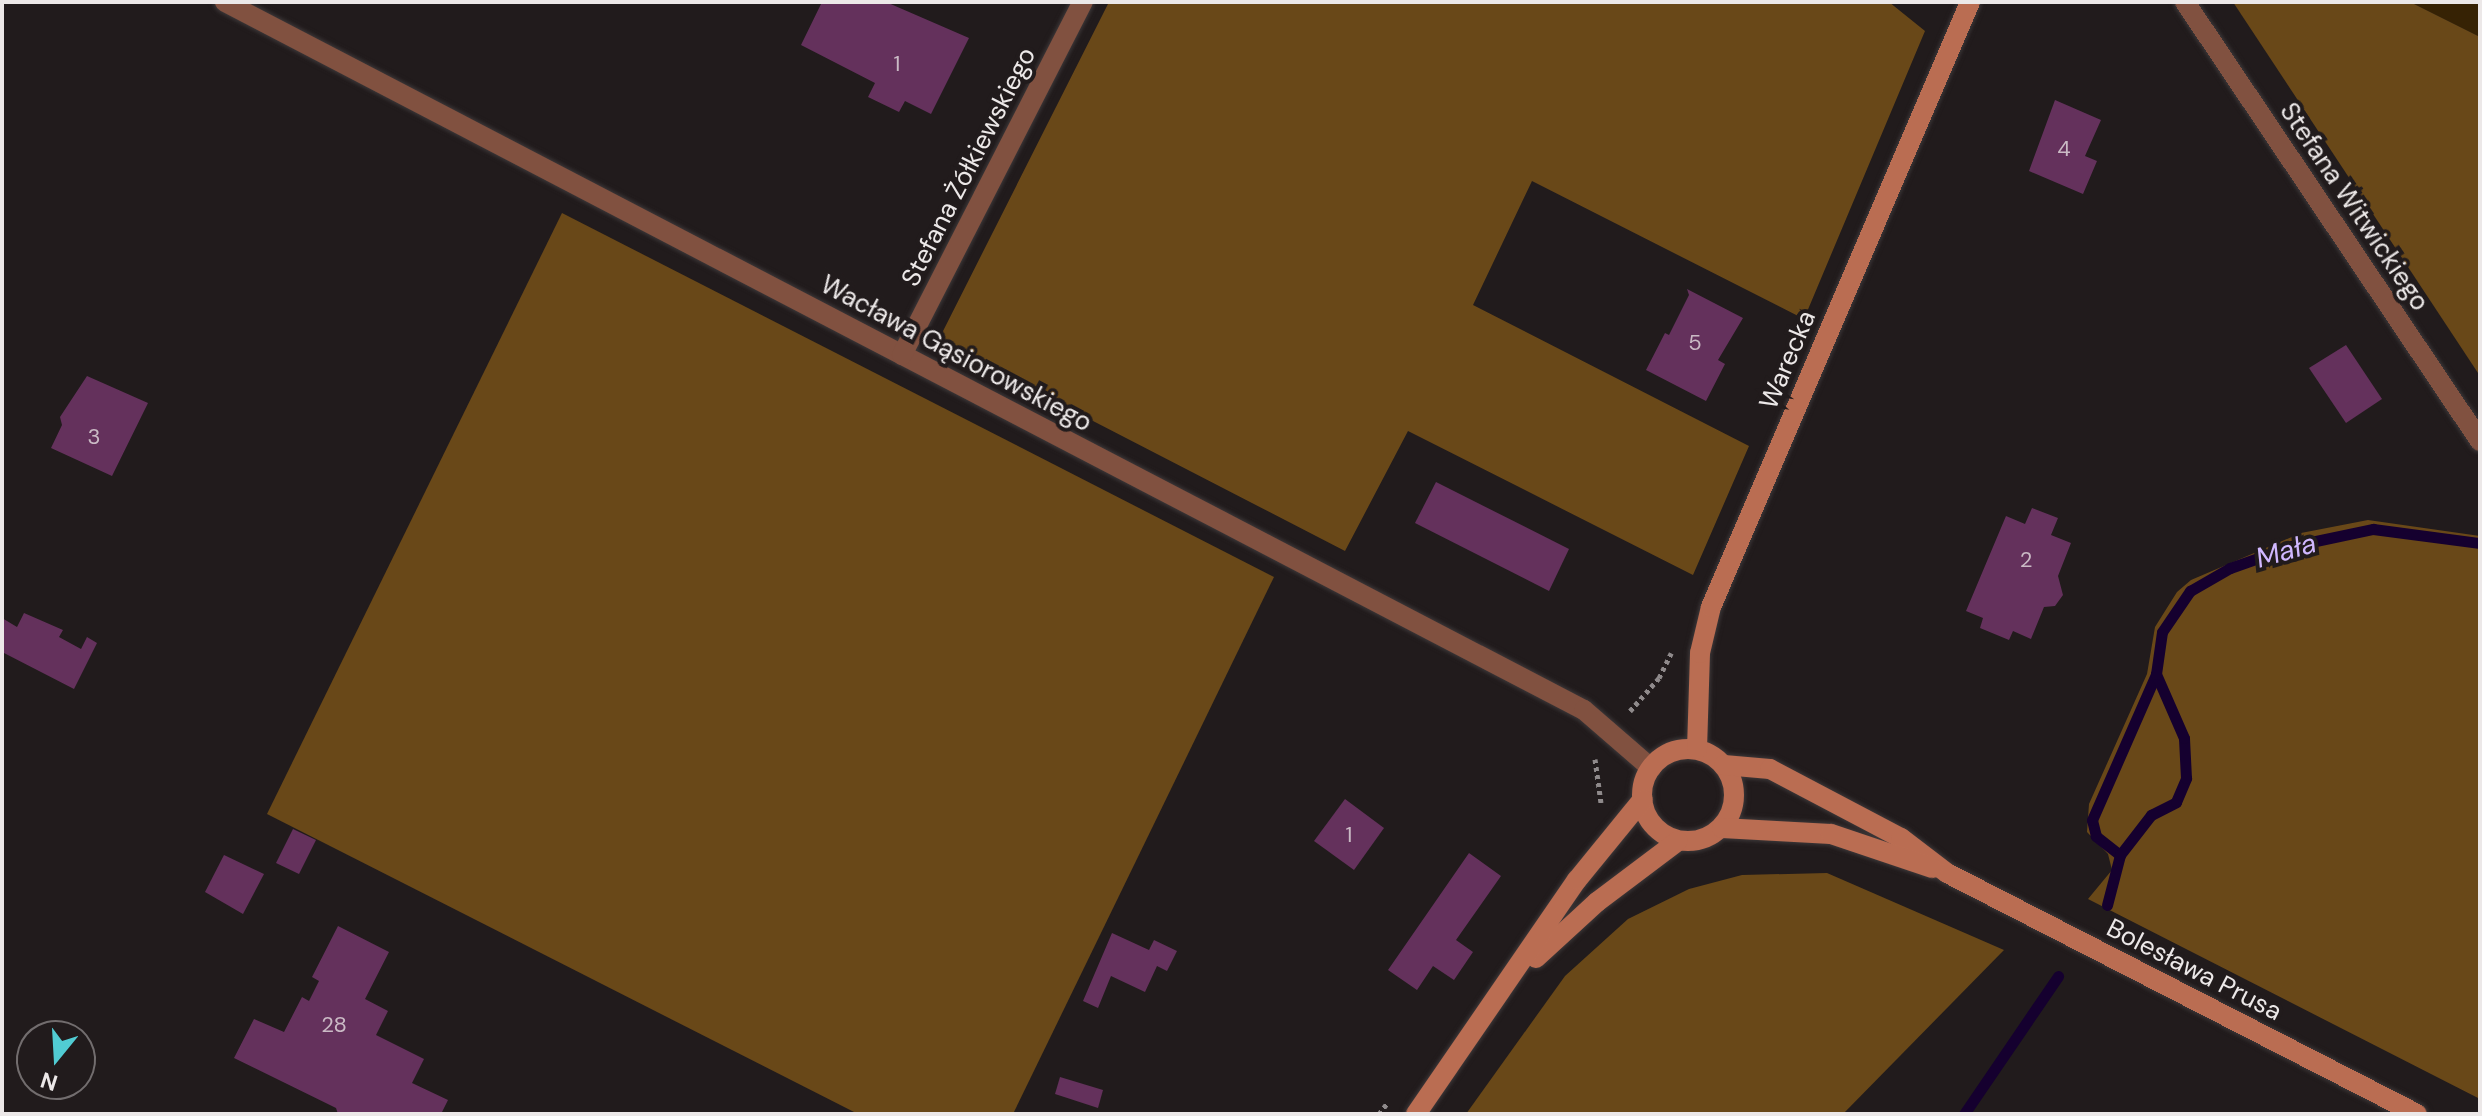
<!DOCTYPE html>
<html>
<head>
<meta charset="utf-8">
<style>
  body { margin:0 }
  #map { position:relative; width:2482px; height:1116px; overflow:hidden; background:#211b1c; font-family:"DM Sans",sans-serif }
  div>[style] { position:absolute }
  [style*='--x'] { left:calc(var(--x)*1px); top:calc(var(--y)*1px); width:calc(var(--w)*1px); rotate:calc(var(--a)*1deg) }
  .green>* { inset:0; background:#362204 }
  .forest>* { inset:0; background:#694818 }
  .stream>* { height:11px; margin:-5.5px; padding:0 5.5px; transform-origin:5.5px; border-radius:5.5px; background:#15002f }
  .building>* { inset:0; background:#64315c }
  .path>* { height:5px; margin-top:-2.5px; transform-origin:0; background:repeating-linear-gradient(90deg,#8f8a8b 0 4px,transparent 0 8px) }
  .roads { filter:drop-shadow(0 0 2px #3d3839) drop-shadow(0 0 2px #3d3839) }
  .street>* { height:20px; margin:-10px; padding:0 10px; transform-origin:10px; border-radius:10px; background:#815140 }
  .secondary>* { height:20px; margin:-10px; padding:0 10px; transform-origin:10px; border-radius:10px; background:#ba6d52 }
  .secondary>.ring { margin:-10px; padding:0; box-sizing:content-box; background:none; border:20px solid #ba6d52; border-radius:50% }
  span { translate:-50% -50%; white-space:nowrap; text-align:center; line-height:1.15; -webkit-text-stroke:8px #211b1c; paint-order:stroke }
  .number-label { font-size:22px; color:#cabac5 }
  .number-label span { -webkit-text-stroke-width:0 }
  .street-label { font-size:26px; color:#ece8e8 }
  .water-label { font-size:28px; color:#d0b8ff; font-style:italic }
  .frame { position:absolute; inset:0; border:4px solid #ece8e8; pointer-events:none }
  .north { position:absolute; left:16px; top:1020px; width:80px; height:80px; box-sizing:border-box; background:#211b1c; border:2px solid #726d6e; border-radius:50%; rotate:198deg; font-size:22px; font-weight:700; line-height:32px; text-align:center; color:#ece8e8 }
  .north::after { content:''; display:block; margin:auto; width:28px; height:36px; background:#51ccd3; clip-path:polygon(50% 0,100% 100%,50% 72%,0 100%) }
</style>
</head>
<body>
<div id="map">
  <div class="green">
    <i style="clip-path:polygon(2410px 2px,2480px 2px,2480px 37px)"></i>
  </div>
  <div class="forest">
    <i style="clip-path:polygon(1109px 2px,1889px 2px,1925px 31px,1804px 319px,1532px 181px,1473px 305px,1749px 446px,1693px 575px,1408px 431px,1345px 551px,938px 341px)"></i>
    <i style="clip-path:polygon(2233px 2px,2410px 2px,2480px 37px,2480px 376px)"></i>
    <i style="clip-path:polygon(562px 213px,1274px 577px,1013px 1114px,858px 1114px,267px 814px)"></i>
    <i style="clip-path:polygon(2368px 520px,2480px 536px,2480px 1099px,2088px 899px,2112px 870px,2108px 854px,2087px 832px,2089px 804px,2147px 674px,2155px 627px,2177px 592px,2191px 580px,2301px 533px)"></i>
    <i style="clip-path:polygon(1827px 873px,2004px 950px,1843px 1114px,1466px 1114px,1565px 976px,1628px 919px,1689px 889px,1742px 875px)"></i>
  </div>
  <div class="stream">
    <i style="--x:2120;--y:855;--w:31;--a:-142"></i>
    <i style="--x:2096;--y:836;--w:16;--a:-104"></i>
    <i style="--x:2092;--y:820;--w:159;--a:-66.3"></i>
    <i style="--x:2107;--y:905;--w:52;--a:-75.4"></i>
    <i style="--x:2120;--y:855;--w:51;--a:-52.2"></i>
    <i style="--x:2151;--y:815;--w:28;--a:-27"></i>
    <i style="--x:2176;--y:802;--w:26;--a:-67"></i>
    <i style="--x:2186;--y:778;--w:40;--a:-92.9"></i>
    <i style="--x:2184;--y:738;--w:70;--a:-113.6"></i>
    <i style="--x:2156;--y:674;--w:42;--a:-81.9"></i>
    <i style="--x:2162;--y:632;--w:50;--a:-55.7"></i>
    <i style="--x:2190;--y:591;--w:46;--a:-29.9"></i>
    <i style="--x:2230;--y:568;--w:66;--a:-19.5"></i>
    <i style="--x:2292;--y:546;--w:83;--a:-11.9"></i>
    <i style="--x:2373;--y:529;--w:108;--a:7.5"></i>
    <i style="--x:1964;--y:1114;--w:167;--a:-55.7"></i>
  </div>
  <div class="building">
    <i style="clip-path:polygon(822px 2px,886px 2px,969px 38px,931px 114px,905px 101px,899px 112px,868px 97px,875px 83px,801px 45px)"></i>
    <i style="clip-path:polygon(2055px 100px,2101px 120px,2085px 156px,2097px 161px,2083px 194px,2029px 171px)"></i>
    <i style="clip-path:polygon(1687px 289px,1743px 318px,1718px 360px,1725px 364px,1706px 401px,1646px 370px,1665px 333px,1669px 335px,1689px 295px)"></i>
    <i style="clip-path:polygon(2346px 345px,2382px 399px,2346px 423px,2309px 368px)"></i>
    <i style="clip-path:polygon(87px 376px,148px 403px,112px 476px,51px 448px,62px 425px,60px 417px)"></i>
    <i style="clip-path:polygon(1436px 482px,1569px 549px,1549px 591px,1415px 523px)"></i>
    <i style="clip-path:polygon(2032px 508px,2058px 518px,2051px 535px,2071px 543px,2058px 576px,2063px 595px,2055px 606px,2044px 607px,2031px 639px,2013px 631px,2009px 640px,1980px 628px,1983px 618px,1966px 611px,2006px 516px,2025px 524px)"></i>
    <i style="clip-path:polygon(24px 613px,63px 630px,59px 637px,81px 649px,87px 637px,97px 643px,74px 689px,4px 653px,2px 658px,2px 618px,17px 627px)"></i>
    <i style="clip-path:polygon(1345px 799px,1384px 828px,1354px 870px,1314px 841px)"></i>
    <i style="clip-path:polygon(293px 829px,316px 840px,299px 874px,276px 863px)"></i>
    <i style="clip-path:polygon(1469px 853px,1501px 876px,1456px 940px,1473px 952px,1454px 980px,1433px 966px,1417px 990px,1388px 970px)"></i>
    <i style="clip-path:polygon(224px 855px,264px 874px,243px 914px,205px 892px)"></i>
    <i style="clip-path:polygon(338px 926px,389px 952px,365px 999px,388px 1011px,376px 1035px,424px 1059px,412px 1083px,448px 1100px,441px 1114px,338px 1114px,336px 1108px,234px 1058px,254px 1019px,284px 1032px,302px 997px,309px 1001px,319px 981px,312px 977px)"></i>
    <i style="clip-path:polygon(1112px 933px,1149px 950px,1154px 940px,1177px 951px,1167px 971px,1157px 966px,1145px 992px,1111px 976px,1098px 1008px,1083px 1001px)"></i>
    <i style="clip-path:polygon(1060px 1077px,1103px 1090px,1098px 1108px,1055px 1094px)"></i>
  </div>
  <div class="path">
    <i style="--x:1630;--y:711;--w:44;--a:-48.7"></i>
    <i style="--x:1659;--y:678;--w:28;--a:-64"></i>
    <i style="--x:1595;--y:759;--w:44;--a:82.2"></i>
    <i style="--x:1379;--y:1114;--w:15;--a:-53"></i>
  </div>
  <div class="roads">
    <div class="street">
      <i style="--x:225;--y:2;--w:1532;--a:27.52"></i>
      <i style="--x:1584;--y:710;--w:89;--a:40.9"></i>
      <i style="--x:2185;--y:2;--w:529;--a:56.1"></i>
      <i style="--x:902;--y:355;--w:397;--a:-62.9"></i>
    </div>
    <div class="secondary">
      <i class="ring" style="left:1642px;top:749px;width:72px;height:72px"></i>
      <i style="--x:1697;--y:749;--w:96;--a:-88.2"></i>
      <i style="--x:1700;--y:653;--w:47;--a:-76.6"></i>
      <i style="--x:1711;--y:607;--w:658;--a:-66.82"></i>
      <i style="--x:1724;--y:765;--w:46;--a:5"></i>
      <i style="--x:1770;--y:769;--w:148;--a:27.8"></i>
      <i style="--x:1901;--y:838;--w:58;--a:37.3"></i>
      <i style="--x:1947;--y:873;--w:528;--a:27.15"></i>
      <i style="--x:1722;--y:828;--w:109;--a:3.2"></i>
      <i style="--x:1831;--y:834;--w:107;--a:18.6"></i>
      <i style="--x:1536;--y:958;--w:83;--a:-42.6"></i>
      <i style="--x:1597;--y:902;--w:101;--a:-37"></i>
      <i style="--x:1416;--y:1114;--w:284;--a:-55.5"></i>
      <i style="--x:1577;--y:880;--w:104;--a:-50.8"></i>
    </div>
  </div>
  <div class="number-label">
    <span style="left:897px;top:64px">1</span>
    <span style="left:2064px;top:149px">4</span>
    <span style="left:1695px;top:343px">5</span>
    <span style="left:94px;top:437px">3</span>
    <span style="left:2026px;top:560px">2</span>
    <span style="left:1349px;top:835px">1</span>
    <span style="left:334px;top:1025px">28</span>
  </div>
  <div class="street-label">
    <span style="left:969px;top:167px;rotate:-63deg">Stefana Żółkiewskiego</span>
    <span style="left:2354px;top:207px;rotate:56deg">Stefana Witwickiego</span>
    <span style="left:956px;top:354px;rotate:28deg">Wacława Gąsiorowskiego</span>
    <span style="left:1788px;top:360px;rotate:-67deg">Warecka</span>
    <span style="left:2194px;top:970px;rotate:27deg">Bolesława Prusa</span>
  </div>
  <div class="water-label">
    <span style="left:2286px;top:551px;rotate:-16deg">Mała</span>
  </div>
  <div class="frame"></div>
  <div class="north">N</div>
</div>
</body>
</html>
